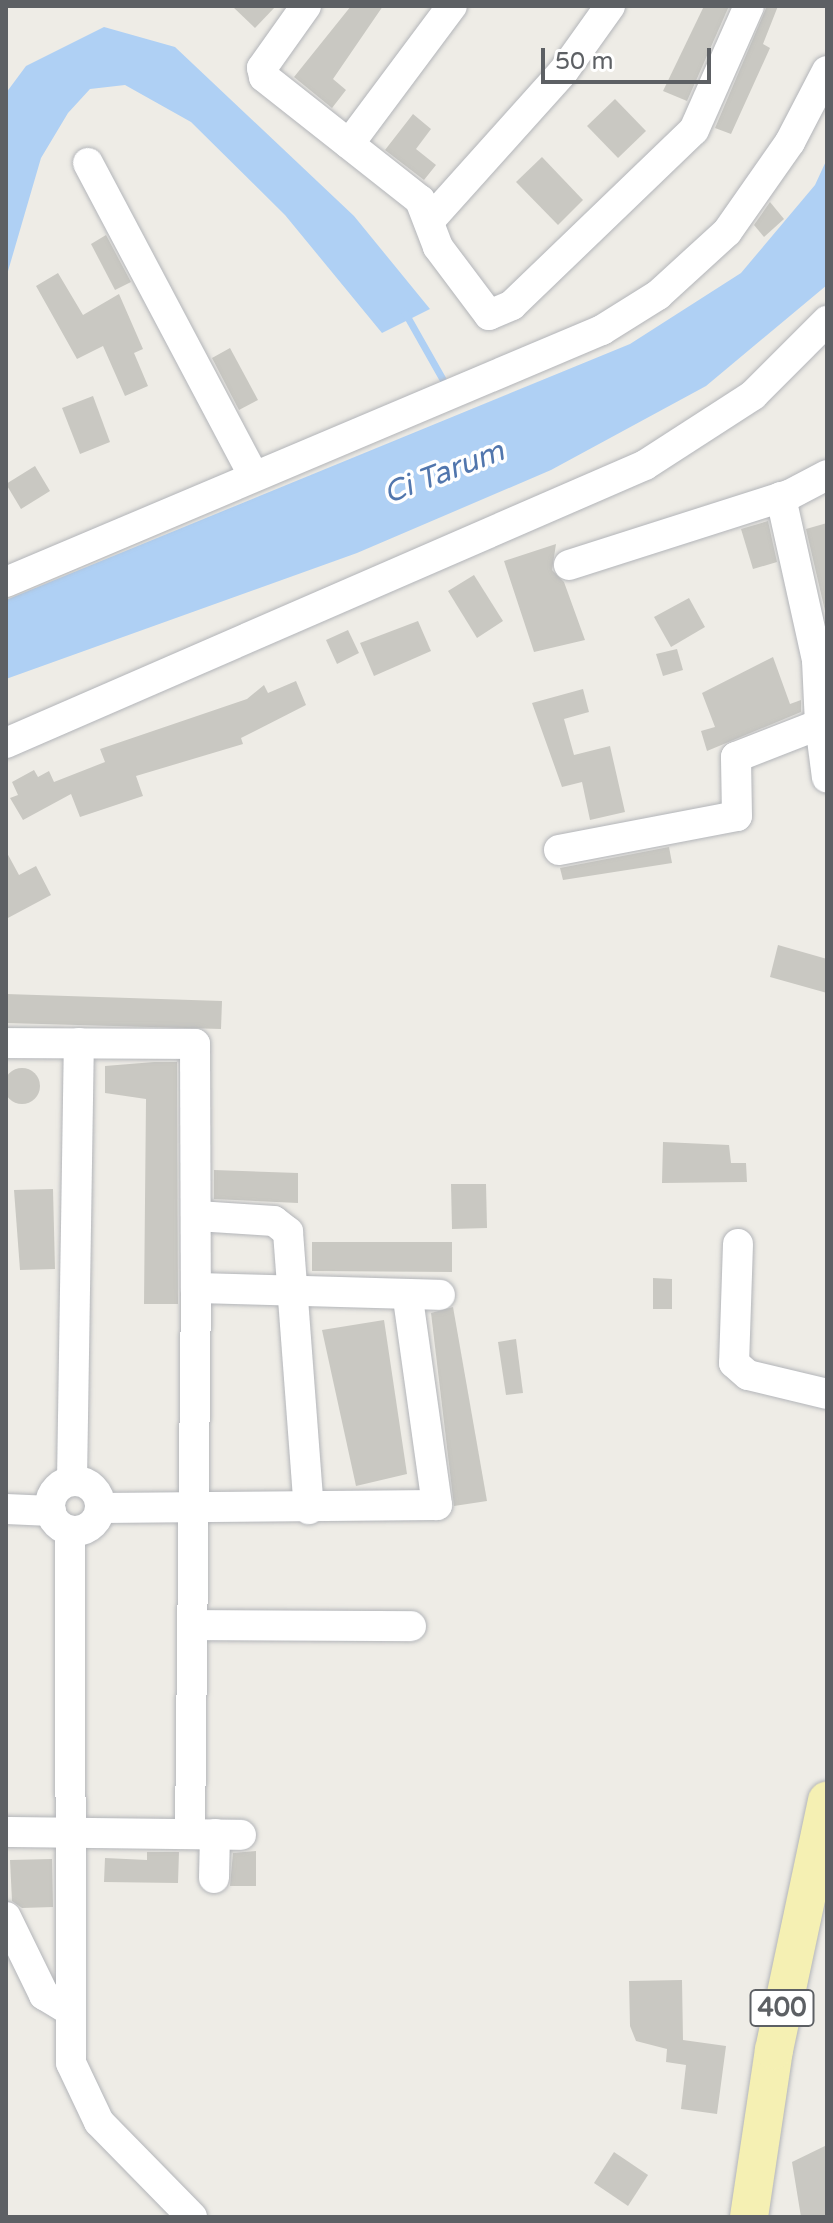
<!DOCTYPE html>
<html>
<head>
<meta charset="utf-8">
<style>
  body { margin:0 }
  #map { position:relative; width:833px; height:2223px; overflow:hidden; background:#eeece6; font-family:"Varela Round",sans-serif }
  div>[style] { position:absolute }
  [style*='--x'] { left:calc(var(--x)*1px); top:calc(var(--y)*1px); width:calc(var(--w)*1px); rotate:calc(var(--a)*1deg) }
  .water>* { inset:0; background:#afd0f4 }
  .stream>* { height:7px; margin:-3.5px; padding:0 3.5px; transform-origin:3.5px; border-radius:3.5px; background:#afd0f4 }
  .building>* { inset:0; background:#c9c8c2 }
  .round { border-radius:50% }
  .roads { filter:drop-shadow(0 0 2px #b3b5b9) drop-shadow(0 0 2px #b3b5b9) }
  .minor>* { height:30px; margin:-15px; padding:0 15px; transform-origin:15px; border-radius:15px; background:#fff }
  .minor>.ring { margin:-15px; padding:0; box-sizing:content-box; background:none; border:30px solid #fff; border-radius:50% }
  .major>* { height:38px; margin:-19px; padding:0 19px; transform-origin:19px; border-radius:19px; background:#f5f0b3 }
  span { translate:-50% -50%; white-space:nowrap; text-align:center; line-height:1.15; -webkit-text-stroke:7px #fff; paint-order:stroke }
  .shield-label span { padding:2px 6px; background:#fff; border:2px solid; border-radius:6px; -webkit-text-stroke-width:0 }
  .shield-label { font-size:26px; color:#5d6064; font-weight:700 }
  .water-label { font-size:30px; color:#5176ad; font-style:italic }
  .frame { position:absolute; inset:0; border:8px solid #5d6064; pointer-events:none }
  .scale { position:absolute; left:541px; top:48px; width:170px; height:36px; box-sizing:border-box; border:4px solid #5d6064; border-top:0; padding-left:10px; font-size:24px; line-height:28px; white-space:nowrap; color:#5d6064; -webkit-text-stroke:6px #fff; paint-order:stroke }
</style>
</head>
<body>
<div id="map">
  <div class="water">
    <i style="clip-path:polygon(104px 27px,175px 47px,354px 216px,430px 309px,382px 333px,285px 215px,191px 122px,125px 85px,90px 89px,68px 113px,41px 158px,6px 278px,6px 93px,26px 66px)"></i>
    <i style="clip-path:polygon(827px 159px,827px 285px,706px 386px,551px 470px,357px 553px,6px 679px,6px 600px,630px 344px,741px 273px,815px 185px)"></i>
  </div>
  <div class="stream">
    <i style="--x:404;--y:311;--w:87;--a:60.5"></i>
  </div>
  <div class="building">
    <i style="clip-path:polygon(232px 6px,276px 6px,255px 28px)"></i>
    <i style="clip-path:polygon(351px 6px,383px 6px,333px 79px,346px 90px,332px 108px,294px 77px)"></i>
    <i style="clip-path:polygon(704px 6px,729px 6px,687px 101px,663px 91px)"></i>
    <i style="clip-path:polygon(767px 6px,778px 6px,763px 44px,770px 48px,731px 134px,715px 128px)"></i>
    <i style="clip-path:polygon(615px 99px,646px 131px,618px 158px,587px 126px)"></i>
    <i style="clip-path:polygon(413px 114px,431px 129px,416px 149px,436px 165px,424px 180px,385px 150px)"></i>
    <i style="clip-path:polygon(542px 157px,583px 200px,558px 225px,516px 182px)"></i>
    <i style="clip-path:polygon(770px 202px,784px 219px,764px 237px,754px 225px)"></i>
    <i style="clip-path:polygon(106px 235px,131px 282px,115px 290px,91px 244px)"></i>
    <i style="clip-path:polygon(58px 273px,83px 315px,119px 294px,143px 349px,134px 353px,148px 386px,125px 396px,103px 346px,77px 359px,36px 286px)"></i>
    <i style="clip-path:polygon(230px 348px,258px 400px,239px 410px,212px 358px)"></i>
    <i style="clip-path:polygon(93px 396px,110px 442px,80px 454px,62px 408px)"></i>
    <i style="clip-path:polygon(35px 466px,50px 491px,21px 509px,6px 484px)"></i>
    <i style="clip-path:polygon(768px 521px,777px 562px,753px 569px,741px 529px)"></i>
    <i style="clip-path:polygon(827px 523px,827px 611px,825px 611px,806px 529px)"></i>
    <i style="clip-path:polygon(556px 544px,552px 570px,564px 582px,585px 640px,534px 652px,504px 561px)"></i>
    <i style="clip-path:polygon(474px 575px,503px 621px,477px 638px,448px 591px)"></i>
    <i style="clip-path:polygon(689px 598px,705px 627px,671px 647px,654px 617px)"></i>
    <i style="clip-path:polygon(418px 621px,431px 651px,374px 676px,360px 643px)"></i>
    <i style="clip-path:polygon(348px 630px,359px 653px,337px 664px,326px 640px)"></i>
    <i style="clip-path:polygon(677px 649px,683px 670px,663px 676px,656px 654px)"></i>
    <i style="clip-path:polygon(773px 657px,790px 704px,801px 700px,801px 712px,707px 751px,701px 731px,715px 727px,702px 693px)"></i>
    <i style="clip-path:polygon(296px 681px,306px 705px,241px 738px,243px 744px,136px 776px,143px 796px,80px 817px,71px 794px,23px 820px,10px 798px,18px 795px,12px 782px,34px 770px,38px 777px,49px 771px,54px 782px,105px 762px,100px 749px,247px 699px,264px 685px,268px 693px)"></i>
    <i style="clip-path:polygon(583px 689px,589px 712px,564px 719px,574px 755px,610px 746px,625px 812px,590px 820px,582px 782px,562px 787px,532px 703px)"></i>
    <i style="clip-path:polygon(669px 847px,672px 863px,563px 880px,560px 868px)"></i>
    <i style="clip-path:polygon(6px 851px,19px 875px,36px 866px,51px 895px,6px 919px)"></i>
    <i style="clip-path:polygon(778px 945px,827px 959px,827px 993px,770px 977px)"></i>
    <i style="clip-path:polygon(6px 994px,222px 1001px,221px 1029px,6px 1023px)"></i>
    <i style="clip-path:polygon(154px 1062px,177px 1062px,178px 1304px,144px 1304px,146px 1099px,105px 1093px,105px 1066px)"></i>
    <i class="round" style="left:4px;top:1068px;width:36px;height:36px"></i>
    <i style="clip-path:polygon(663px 1142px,729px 1145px,731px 1163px,746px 1163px,747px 1182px,662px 1183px)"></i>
    <i style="clip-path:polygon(214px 1170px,298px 1173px,298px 1203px,214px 1199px)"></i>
    <i style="clip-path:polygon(451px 1184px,486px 1184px,487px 1228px,452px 1229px)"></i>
    <i style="clip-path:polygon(53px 1189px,55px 1269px,20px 1270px,14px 1190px)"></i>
    <i style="clip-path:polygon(312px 1242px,452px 1242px,452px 1272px,312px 1271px)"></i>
    <i style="clip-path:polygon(653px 1278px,672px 1279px,672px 1309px,653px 1309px)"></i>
    <i style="clip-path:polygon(453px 1307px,487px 1501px,454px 1506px,431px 1313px)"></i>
    <i style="clip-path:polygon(384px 1320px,407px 1474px,356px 1486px,322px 1330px)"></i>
    <i style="clip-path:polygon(516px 1339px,523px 1393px,506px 1395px,498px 1342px)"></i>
    <i style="clip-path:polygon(256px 1851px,256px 1886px,230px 1886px,233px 1853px)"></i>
    <i style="clip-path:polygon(147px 1852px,179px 1852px,178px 1883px,104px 1882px,105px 1858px,147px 1860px)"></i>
    <i style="clip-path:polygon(52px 1859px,53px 1907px,22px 1908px,12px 1901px,10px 1860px)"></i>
    <i style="clip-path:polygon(682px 1980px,683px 2040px,726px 2046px,717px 2114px,681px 2109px,686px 2065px,666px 2062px,667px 2049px,636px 2041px,630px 2026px,629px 1981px)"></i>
    <i style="clip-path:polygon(827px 2145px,827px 2217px,801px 2217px,792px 2162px)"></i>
    <i style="clip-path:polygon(614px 2152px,648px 2175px,628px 2206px,594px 2183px)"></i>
  </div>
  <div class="roads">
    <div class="minor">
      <i style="--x:306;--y:6;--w:76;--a:125.4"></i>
      <i style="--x:262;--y:68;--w:9;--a:77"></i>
      <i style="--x:264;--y:77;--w:199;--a:38.3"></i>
      <i style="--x:420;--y:200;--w:50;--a:69"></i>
      <i style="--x:438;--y:247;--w:85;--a:53.1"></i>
      <i style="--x:489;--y:315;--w:25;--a:-23"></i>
      <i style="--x:512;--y:305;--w:252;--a:-43.9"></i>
      <i style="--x:694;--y:130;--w:136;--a:-66.1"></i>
      <i style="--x:349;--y:144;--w:172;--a:-53.3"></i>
      <i style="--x:88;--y:163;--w:351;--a:62.1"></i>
      <i style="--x:431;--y:219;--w:198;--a:-48.1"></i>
      <i style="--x:563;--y:72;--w:81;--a:-54.5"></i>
      <i style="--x:569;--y:565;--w:231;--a:-17.7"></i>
      <i style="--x:789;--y:495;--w:43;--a:-27.8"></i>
      <i style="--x:6;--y:582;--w:647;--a:-22.92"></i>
      <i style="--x:602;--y:330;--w:66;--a:-32"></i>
      <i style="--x:658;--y:295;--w:93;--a:-42.4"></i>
      <i style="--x:727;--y:232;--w:110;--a:-55"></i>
      <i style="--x:790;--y:142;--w:80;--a:-62.5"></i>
      <i style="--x:820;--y:724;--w:54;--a:82.6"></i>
      <i style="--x:6;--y:743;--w:697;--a:-23.51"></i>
      <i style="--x:645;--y:465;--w:129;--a:-32.9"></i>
      <i style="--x:753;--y:395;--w:105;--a:-45"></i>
      <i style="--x:559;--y:850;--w:181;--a:-10.8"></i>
      <i style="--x:737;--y:816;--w:59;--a:-91"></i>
      <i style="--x:736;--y:757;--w:90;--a:-21.4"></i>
      <i style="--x:820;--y:724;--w:64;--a:-92.7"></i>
      <i style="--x:817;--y:660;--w:167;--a:-102.5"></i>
      <i style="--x:6;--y:1043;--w:189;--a:0.3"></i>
      <i style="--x:195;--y:1044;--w:244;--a:89.8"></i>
      <i style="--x:196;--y:1288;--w:244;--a:1.6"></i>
      <i style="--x:197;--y:1216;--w:77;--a:3.7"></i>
      <i style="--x:274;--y:1221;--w:18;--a:38"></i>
      <i style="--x:288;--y:1232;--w:278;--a:85.7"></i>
      <i style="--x:738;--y:1244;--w:119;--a:91.9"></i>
      <i style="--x:734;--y:1363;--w:18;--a:41"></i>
      <i style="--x:748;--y:1375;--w:81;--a:13.5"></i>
      <i class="ring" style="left:50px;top:1481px;width:20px;height:20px"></i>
      <i style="--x:72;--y:1481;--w:438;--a:-89.1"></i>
      <i style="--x:101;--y:1508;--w:336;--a:-0.5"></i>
      <i style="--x:437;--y:1505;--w:209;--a:-98"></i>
      <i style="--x:6;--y:1509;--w:45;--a:2.5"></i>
      <i style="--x:70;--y:1531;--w:532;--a:89.89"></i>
      <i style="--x:71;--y:2063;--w:65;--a:64.6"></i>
      <i style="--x:99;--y:2122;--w:133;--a:45.6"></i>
      <i style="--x:195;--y:1625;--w:216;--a:0.3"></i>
      <i style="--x:6;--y:1832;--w:235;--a:0.7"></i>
      <i style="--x:190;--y:1833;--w:545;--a:-89.37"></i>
      <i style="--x:214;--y:1878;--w:44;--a:-88.7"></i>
      <i style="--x:6;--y:1917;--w:87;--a:64"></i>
      <i style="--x:44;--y:1995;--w:29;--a:31"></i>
    </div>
    <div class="major">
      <i style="--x:749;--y:2217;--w:169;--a:-81.5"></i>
      <i style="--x:774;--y:2050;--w:255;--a:-78"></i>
    </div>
  </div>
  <div class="shield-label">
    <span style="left:782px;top:2008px">400</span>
  </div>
  <div class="water-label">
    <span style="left:444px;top:473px;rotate:-21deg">Ci Tarum</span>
  </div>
  <div class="frame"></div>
  <div class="scale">50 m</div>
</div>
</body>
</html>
